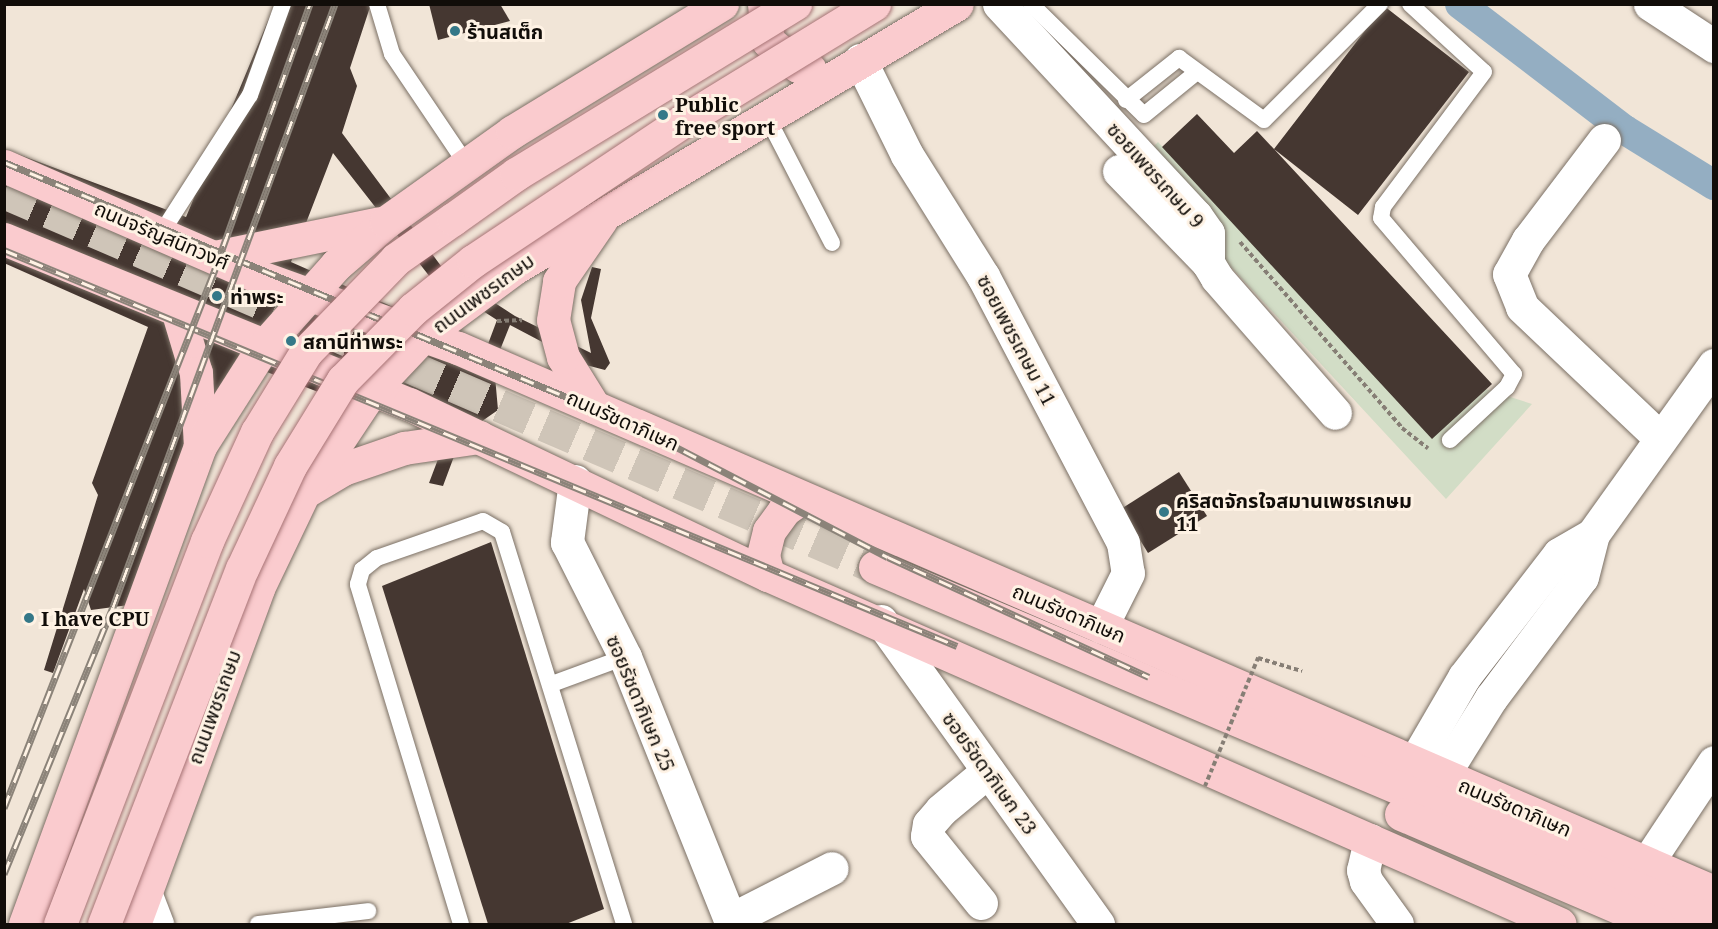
<!DOCTYPE html>
<html>
<head>
<meta charset="utf-8">
<style>
  body { margin:0 }
  #map { position:relative; width:1718px; height:929px; overflow:hidden; background:#f1e5d7; font-family:"Noto Serif","Noto Sans Thai",serif }
  div>[style] { position:absolute }
  [style*='--x'] { left:calc(var(--x)*1px); top:calc(var(--y)*1px); width:calc(var(--w)*1px); rotate:calc(var(--a)*1deg) }
  .green>* { inset:0; background:#d2ddc6 }
  .canal>* { height:30px; margin:-15px; padding:0 15px; transform-origin:15px; border-radius:15px; background:#94aec2 }
  .building>* { inset:0; background:#453731 }
  .primary-tunnel>* { height:33px; margin-top:-16.5px; transform-origin:0; background:repeating-linear-gradient(90deg,#cfc5b8 0 33px,transparent 0 49px) }
  .path>* { height:4px; margin-top:-2px; transform-origin:0; background:repeating-linear-gradient(90deg,#867e75 0 4.5px,transparent 0 7.5px) }
  .roads { filter:drop-shadow(0 0 2px #7b7065) drop-shadow(0 0 2px #7b7065) }
  .service>* { height:16px; margin:-8px; padding:0 8px; transform-origin:8px; border-radius:8px; background:#fff }
  .minor>* { height:33px; margin:-16.5px; padding:0 16.5px; transform-origin:16.5px; border-radius:16.5px; background:#fff }
  .primary>* { height:33px; margin:-16.5px; padding:0 16.5px; transform-origin:16.5px; border-radius:16.5px; background:#facbce }
  .rail>* { height:7px; margin-top:-3.5px; transform-origin:0; background:repeating-linear-gradient(90deg,#fef2e4 0 14px,#8b8379 0 28px); box-sizing:border-box; border-block:2px solid #8b8379 }
  .path-bridge>* { height:4px; margin-top:-2px; transform-origin:0; background:repeating-linear-gradient(90deg,#867e75 0 4.5px,transparent 0 7.5px) }
  .bridges { filter:drop-shadow(0 0 2px #a67274) drop-shadow(0 0 2px #a67274) }
  .primary-bridge>* { height:33px; margin:-16.5px; padding:0 16.5px; transform-origin:16.5px; border-radius:16.5px; background:#facbce }
  .dots>* { width:16px; height:16px; translate:-50% -50%; box-sizing:border-box; border:3px solid #fef2e4; border-radius:50% }
  span { translate:-50% -50%; white-space:nowrap; text-align:center; line-height:1.15; -webkit-text-stroke:6px #fef2e4; paint-order:stroke }
  .poi-label { font-size:20px; color:#110d09; font-weight:700 }
  .left { translate:0 -50%; text-align:left }
  .street-label { font-size:20px; color:#110d09 }
  .frame { position:absolute; inset:0; border:6px solid #110d09; pointer-events:none }
</style>
</head>
<body>
<div id="map">
  <div class="green">
    <i style="clip-path:polygon(1158px 142px,1429px 426px,1476px 386px,1532px 404px,1446px 499px,1218px 253px,1147px 153px)"></i>
  </div>
  <div class="canal">
    <i style="--x:1460;--y:4;--w:208;--a:37.4"></i>
    <i style="--x:1625;--y:130;--w:105;--a:31.7"></i>
  </div>
  <div class="building">
    <i style="clip-path:polygon(evenodd,275px 4px,371px 4px,350px 68px,357px 86px,342px 133px,444px 270px,515px 316px,591px 353px,581px 300px,592px 267px,601px 269px,591px 318px,610px 363px,605px 370px,586px 365px,510px 325px,494px 365px,498px 410px,462px 435px,443px 486px,429px 483px,449px 430px,380px 406px,367px 411px,244px 363px,144px 603px,91px 610px,84px 589px,53px 673px,44px 670px,98px 495px,92px 483px,148px 327px,4px 263px,4px 149px,186px 217px,275px 4px,333px 153px,430px 277px,497px 320px,482px 360px,411px 315px,291px 262px,333px 153px)"></i>
    <i style="clip-path:polygon(429px 4px,500px 4px,510px 21px,438px 40px)"></i>
    <i style="clip-path:polygon(1384px 6px,1469px 72px,1358px 215px,1274px 149px,1492px 384px,1432px 439px,1162px 147px,1197px 114px,1234px 153px,1257px 131px,1274px 149px)"></i>
    <i style="clip-path:polygon(1179px 472px,1207px 516px,1148px 553px,1121px 509px)"></i>
    <i style="clip-path:polygon(491px 542px,604px 909px,566px 924px,488px 924px,382px 586px)"></i>
  </div>
  <div class="primary-tunnel">
    <i style="--x:4;--y:192;--w:948;--a:23.29"></i>
  </div>
  <div class="path">
    <i style="--x:1240;--y:242;--w:247;--a:48.9"></i>
    <i style="--x:1402;--y:428;--w:33;--a:38"></i>
    <i style="--x:497;--y:321;--w:25;--a:-2"></i>
    <i style="--x:1258;--y:658;--w:46;--a:16.5"></i>
  </div>
  <div class="roads">
    <div class="service">
      <i style="--x:377;--y:4;--w:52;--a:73.3"></i>
      <i style="--x:392;--y:54;--w:134;--a:56"></i>
      <i style="--x:1031;--y:4;--w:158;--a:44.5"></i>
      <i style="--x:1144;--y:115;--w:68;--a:-39.1"></i>
      <i style="--x:1410;--y:4;--w:100;--a:42.6"></i>
      <i style="--x:1484;--y:72;--w:169;--a:126.8"></i>
      <i style="--x:1383;--y:207;--w:11;--a:100"></i>
      <i style="--x:1381;--y:218;--w:205;--a:49.6"></i>
      <i style="--x:1514;--y:374;--w:15;--a:118"></i>
      <i style="--x:1507;--y:387;--w:78;--a:137.1"></i>
      <i style="--x:1126;--y:100;--w:68;--a:-38.4"></i>
      <i style="--x:1179;--y:58;--w:105;--a:36.1"></i>
      <i style="--x:1264;--y:120;--w:164;--a:-45"></i>
      <i style="--x:766;--y:115;--w:144;--a:62.7"></i>
      <i style="--x:160;--y:235;--w:166;--a:-57.3"></i>
      <i style="--x:250;--y:95;--w:97;--a:-70.1"></i>
      <i style="--x:552;--y:684;--w:78;--a:-20.3"></i>
      <i style="--x:258;--y:924;--w:111;--a:-6.7"></i>
      <i style="--x:461;--y:924;--w:355;--a:-106.9"></i>
      <i style="--x:358;--y:584;--w:15;--a:-74"></i>
      <i style="--x:362;--y:570;--w:19;--a:-39"></i>
      <i style="--x:377;--y:558;--w:112;--a:-19.2"></i>
      <i style="--x:483;--y:521;--w:22;--a:30"></i>
      <i style="--x:502;--y:532;--w:411;--a:72.7"></i>
    </div>
    <div class="minor">
      <i style="--x:999;--y:4;--w:289;--a:47.1"></i>
      <i style="--x:1196;--y:216;--w:21;--a:55"></i>
      <i style="--x:1208;--y:233;--w:30;--a:90"></i>
      <i style="--x:1208;--y:263;--w:17;--a:59"></i>
      <i style="--x:1217;--y:278;--w:179;--a:48.8"></i>
      <i style="--x:1650;--y:4;--w:77;--a:33.3"></i>
      <i style="--x:860;--y:60;--w:106;--a:63.7"></i>
      <i style="--x:907;--y:155;--w:143;--a:57.9"></i>
      <i style="--x:983;--y:276;--w:301;--a:62.3"></i>
      <i style="--x:1123;--y:543;--w:30;--a:81"></i>
      <i style="--x:1128;--y:573;--w:60;--a:116.6"></i>
      <i style="--x:1604;--y:140;--w:126;--a:127.2"></i>
      <i style="--x:1528;--y:240;--w:39;--a:119"></i>
      <i style="--x:1509;--y:274;--w:35;--a:68"></i>
      <i style="--x:1522;--y:307;--w:189;--a:43.5"></i>
      <i style="--x:1119;--y:171;--w:128;--a:45.9"></i>
      <i style="--x:575;--y:481;--w:62;--a:97.5"></i>
      <i style="--x:567;--y:542;--w:129;--a:63.2"></i>
      <i style="--x:625;--y:657;--w:288;--a:68.2"></i>
      <i style="--x:881;--y:621;--w:373;--a:54.4"></i>
      <i style="--x:1414;--y:763;--w:99;--a:-59.8"></i>
      <i style="--x:1464;--y:677;--w:155;--a:-52.3"></i>
      <i style="--x:1559;--y:554;--w:39;--a:-30"></i>
      <i style="--x:1443;--y:775;--w:91;--a:-58.1"></i>
      <i style="--x:1491;--y:698;--w:151;--a:-53.1"></i>
      <i style="--x:1582;--y:577;--w:44;--a:-75.7"></i>
      <i style="--x:1593;--y:534;--w:208;--a:-54.4"></i>
      <i style="--x:1370;--y:840;--w:31;--a:103"></i>
      <i style="--x:1363;--y:870;--w:11;--a:75"></i>
      <i style="--x:1366;--y:881;--w:53;--a:54.2"></i>
      <i style="--x:1647;--y:863;--w:121;--a:-56.4"></i>
      <i style="--x:146;--y:895;--w:31;--a:69"></i>
      <i style="--x:981;--y:903;--w:86;--a:-128.9"></i>
      <i style="--x:927;--y:836;--w:12;--a:-81"></i>
      <i style="--x:929;--y:824;--w:18;--a:-49"></i>
      <i style="--x:941;--y:810;--w:61;--a:-39.7"></i>
      <i style="--x:730;--y:920;--w:114;--a:-27"></i>
    </div>
    <div class="primary">
      <i style="--x:764;--y:4;--w:37;--a:84"></i>
      <i style="--x:768;--y:41;--w:39;--a:40"></i>
      <i style="--x:798;--y:66;--w:12;--a:14"></i>
      <i style="--x:4;--y:166;--w:274;--a:23.5"></i>
      <i style="--x:255;--y:275;--w:216;--a:19.8"></i>
      <i style="--x:458;--y:348;--w:1369;--a:23.42"></i>
      <i style="--x:4;--y:239;--w:437;--a:22.2"></i>
      <i style="--x:409;--y:404;--w:398;--a:25.5"></i>
      <i style="--x:768;--y:575;--w:865;--a:23.78"></i>
      <i style="--x:215;--y:257;--w:168;--a:-11.6"></i>
      <i style="--x:178;--y:313;--w:63;--a:73.3"></i>
      <i style="--x:196;--y:373;--w:73;--a:86.9"></i>
      <i style="--x:594;--y:407;--w:59;--a:-121.8"></i>
      <i style="--x:563;--y:357;--w:38;--a:-105"></i>
      <i style="--x:553;--y:320;--w:39;--a:-81"></i>
      <i style="--x:559;--y:281;--w:74;--a:-55.5"></i>
      <i style="--x:306;--y:491;--w:43;--a:-30.7"></i>
      <i style="--x:343;--y:469;--w:65;--a:-19"></i>
      <i style="--x:404;--y:448;--w:76;--a:-8.3"></i>
      <i style="--x:875;--y:567;--w:911;--a:22.88"></i>
      <i style="--x:768;--y:575;--w:21;--a:-104"></i>
      <i style="--x:763;--y:555;--w:25;--a:-76"></i>
      <i style="--x:769;--y:531;--w:26;--a:-54"></i>
      <i style="--x:784;--y:510;--w:21;--a:-35"></i>
      <i style="--x:1401;--y:814;--w:280;--a:23.2"></i>
      <i style="--x:25;--y:924;--w:509;--a:-69.89"></i>
      <i style="--x:200;--y:446;--w:117;--a:-57.5"></i>
      <i style="--x:263;--y:347;--w:110;--a:-48.3"></i>
      <i style="--x:336;--y:265;--w:66;--a:-40.7"></i>
      <i style="--x:386;--y:222;--w:155;--a:-35.5"></i>
      <i style="--x:512;--y:132;--w:246;--a:-31.4"></i>
      <i style="--x:134;--y:924;--w:358;--a:-69.7"></i>
      <i style="--x:258;--y:588;--w:106;--a:-64.4"></i>
      <i style="--x:304;--y:492;--w:123;--a:-56.3"></i>
      <i style="--x:372;--y:390;--w:74;--a:-46.6"></i>
      <i style="--x:423;--y:336;--w:116;--a:-36.6"></i>
      <i style="--x:516;--y:267;--w:513;--a:-30.81"></i>
    </div>
  </div>
  <div class="rail">
    <i style="--x:4;--y:162;--w:683;--a:22.66"></i>
    <i style="--x:634;--y:425;--w:286;--a:27.5"></i>
    <i style="--x:888;--y:557;--w:287;--a:24.7"></i>
    <i style="--x:4;--y:250;--w:1032;--a:22.56"></i>
    <i style="--x:4;--y:808;--w:576;--a:-68.61"></i>
    <i style="--x:214;--y:272;--w:285;--a:-70.3"></i>
    <i style="--x:4;--y:874;--w:288;--a:-67.8"></i>
    <i style="--x:113;--y:607;--w:643;--a:-69.79"></i>
  </div>
  <div class="path-bridge">
    <i style="--x:1205;--y:786;--w:139;--a:-67.5"></i>
  </div>
  <div class="bridges">
    <div class="primary-bridge">
      <i style="--x:60;--y:924;--w:410;--a:-69"></i>
      <i style="--x:207;--y:541;--w:120;--a:-65.4"></i>
      <i style="--x:257;--y:432;--w:94;--a:-58.5"></i>
      <i style="--x:306;--y:352;--w:129;--a:-45.9"></i>
      <i style="--x:396;--y:259;--w:70;--a:-35.1"></i>
      <i style="--x:453;--y:219;--w:77;--a:-35.5"></i>
      <i style="--x:516;--y:174;--w:327;--a:-31.4"></i>
      <i style="--x:104;--y:924;--w:381;--a:-68.8"></i>
      <i style="--x:242;--y:569;--w:114;--a:-65"></i>
      <i style="--x:290;--y:466;--w:101;--a:-58.4"></i>
      <i style="--x:343;--y:380;--w:100;--a:-45.4"></i>
      <i style="--x:413;--y:309;--w:77;--a:-38.7"></i>
      <i style="--x:473;--y:261;--w:252;--a:-33.7"></i>
      <i style="--x:683;--y:121;--w:224;--a:-31.5"></i>
    </div>
  </div>
  <div class="dots">
    <i style="left:455px;top:31px;background:#357888"></i>
    <i style="left:663px;top:115px;background:#357888"></i>
    <i style="left:217px;top:296px;background:#357888"></i>
    <i style="left:291px;top:341px;background:#357888"></i>
    <i style="left:1164px;top:512px;background:#357888"></i>
    <i style="left:29px;top:618px;background:#357888"></i>
  </div>
  <div class="poi-label">
    <span class="left" style="left:467px;top:31px">ร้านสเต็ก</span>
    <span class="left" style="left:675px;top:116px">Public<br>free sport</span>
    <span class="left" style="left:230px;top:296px">ท่าพระ</span>
    <span class="left" style="left:303px;top:341px">สถานีท่าพระ</span>
    <span class="left" style="left:1176px;top:512px">คริสตจักรใจสมานเพชรเกษม<br>11</span>
    <span class="left" style="left:41px;top:618px">I have CPU</span>
  </div>
  <div class="street-label">
    <span style="left:1156px;top:175px;rotate:48deg">ซอยเพชรเกษม 9</span>
    <span style="left:162px;top:235px;rotate:23deg">ถนนจรัญสนิทวงศ์</span>
    <span style="left:483px;top:293px;rotate:-36deg">ถนนเพชรเกษม</span>
    <span style="left:1017px;top:340px;rotate:62deg">ซอยเพชรเกษม 11</span>
    <span style="left:623px;top:420px;rotate:24deg">ถนนรัชดาภิเษก</span>
    <span style="left:1069px;top:613px;rotate:23deg">ถนนรัชดาภิเษก</span>
    <span style="left:641px;top:703px;rotate:67deg">ซอยรัชดาภิเษก 25</span>
    <span style="left:214px;top:707px;rotate:-70deg">ถนนเพชรเกษม</span>
    <span style="left:990px;top:773px;rotate:54deg">ซอยรัชดาภิเษก 23</span>
    <span style="left:1515px;top:807px;rotate:23deg">ถนนรัชดาภิเษก</span>
  </div>
  <div class="frame"></div>
</div>
</body>
</html>
